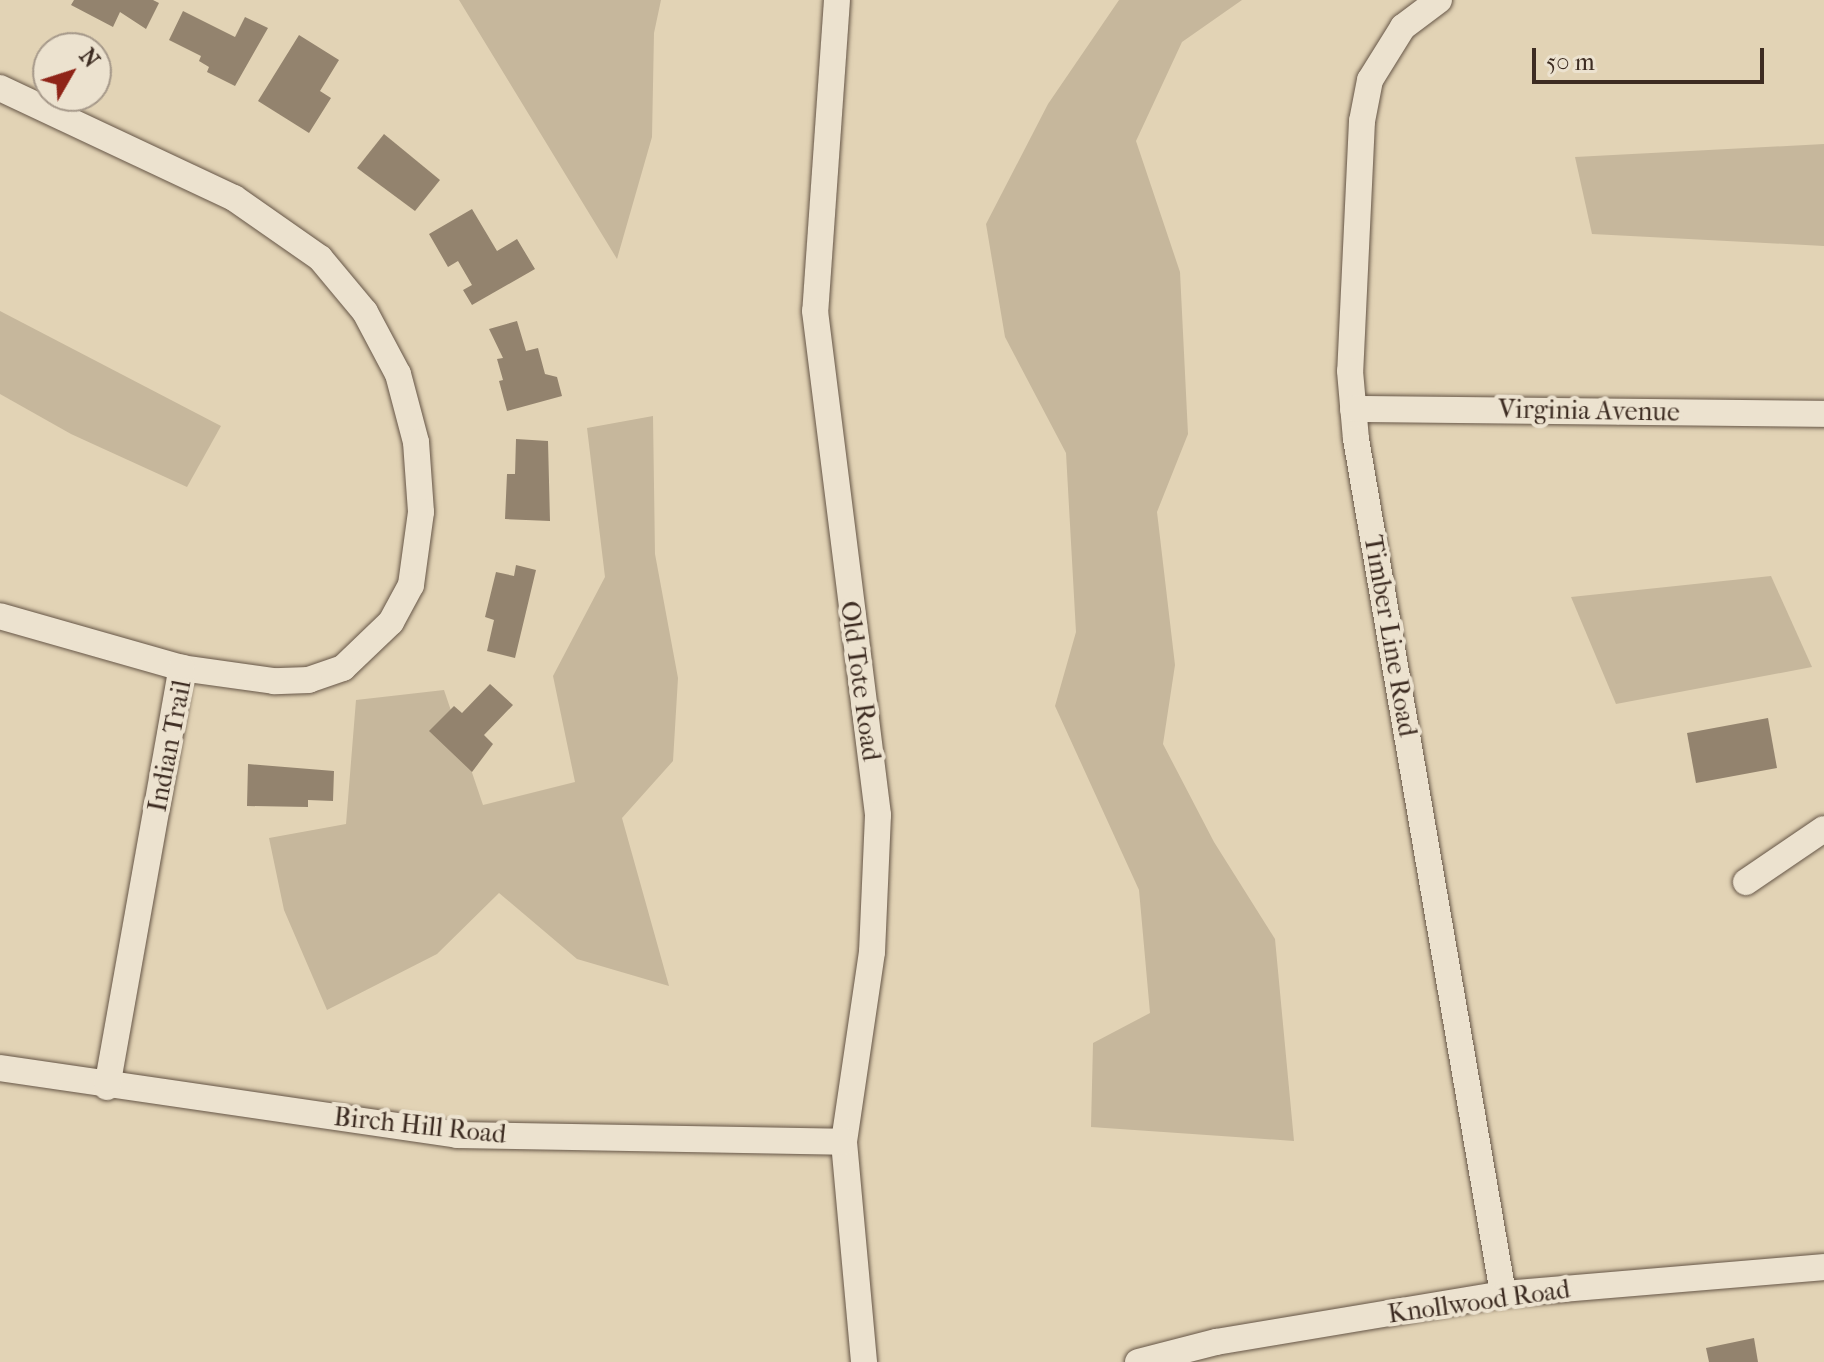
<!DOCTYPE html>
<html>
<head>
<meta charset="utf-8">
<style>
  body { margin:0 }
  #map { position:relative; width:1824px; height:1362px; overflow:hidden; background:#e2d3b5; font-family:"IM FELL French Canon",serif }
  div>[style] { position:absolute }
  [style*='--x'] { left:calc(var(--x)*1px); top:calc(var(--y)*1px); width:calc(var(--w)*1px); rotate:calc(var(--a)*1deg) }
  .green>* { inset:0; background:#c6b79c }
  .building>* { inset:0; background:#93836e }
  .roads { filter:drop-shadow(0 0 2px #665647) drop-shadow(0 0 2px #665647) }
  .minor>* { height:26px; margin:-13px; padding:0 13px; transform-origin:13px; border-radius:13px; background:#ece2cf }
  span { translate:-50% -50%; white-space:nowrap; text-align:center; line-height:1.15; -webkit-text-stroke:8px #ece2cf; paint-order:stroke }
  .street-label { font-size:26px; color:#3d2c22 }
  .north { position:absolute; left:32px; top:32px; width:80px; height:80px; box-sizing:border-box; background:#ece2cf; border:2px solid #a6998a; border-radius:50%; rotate:51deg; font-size:22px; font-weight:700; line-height:32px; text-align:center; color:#3d2c22 }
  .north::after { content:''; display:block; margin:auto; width:28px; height:36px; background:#8f2418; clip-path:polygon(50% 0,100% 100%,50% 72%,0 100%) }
  .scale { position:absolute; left:1532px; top:48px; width:232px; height:36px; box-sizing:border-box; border:4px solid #3d2c22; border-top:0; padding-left:10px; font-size:24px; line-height:28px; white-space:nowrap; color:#3d2c22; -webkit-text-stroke:6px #ece2cf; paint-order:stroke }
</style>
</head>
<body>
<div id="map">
  <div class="green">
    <i style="clip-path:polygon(459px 0,661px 0,654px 33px,652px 137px,617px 259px)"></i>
    <i style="clip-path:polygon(1119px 0,1242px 0,1182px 42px,1136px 141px,1180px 272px,1188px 434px,1157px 512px,1175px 665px,1163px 744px,1214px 842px,1275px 939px,1294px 1141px,1091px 1127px,1093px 1043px,1150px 1013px,1139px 890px,1055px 706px,1076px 632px,1066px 453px,1005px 337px,986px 224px,1048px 104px)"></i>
    <i style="clip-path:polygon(1824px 144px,1824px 246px,1592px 234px,1575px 157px)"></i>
    <i style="clip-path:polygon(0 311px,221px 426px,187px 487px,71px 434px,0 394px)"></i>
    <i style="clip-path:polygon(653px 416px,655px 554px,678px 678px,673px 761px,622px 818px,669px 986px,577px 959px,499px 893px,437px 954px,327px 1010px,284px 910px,269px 838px,346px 824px,356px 700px,444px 690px,483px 805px,575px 782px,553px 676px,605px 577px,587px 428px)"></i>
    <i style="clip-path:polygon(1771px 576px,1812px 667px,1616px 704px,1571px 597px)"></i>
  </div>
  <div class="building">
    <i style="clip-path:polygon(74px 0,153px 0,159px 3px,146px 29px,120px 12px,113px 27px,71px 5px)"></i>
    <i style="clip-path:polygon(183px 11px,235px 37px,245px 17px,268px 28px,235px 86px,207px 72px,209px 67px,199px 61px,201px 56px,169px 40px)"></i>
    <i style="clip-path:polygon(299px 35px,339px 60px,320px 91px,331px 98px,309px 133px,258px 101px)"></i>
    <i style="clip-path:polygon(384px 134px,440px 180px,415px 211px,357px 168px)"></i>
    <i style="clip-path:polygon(472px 209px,497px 251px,517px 239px,535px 269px,472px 305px,463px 290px,472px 285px,458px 261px,448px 267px,429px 234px)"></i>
    <i style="clip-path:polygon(517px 321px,526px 351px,538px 348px,545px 374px,557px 377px,562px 396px,507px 411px,499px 381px,503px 380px,497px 359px,503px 358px,489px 329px)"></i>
    <i style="clip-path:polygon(516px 439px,548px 441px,550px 521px,505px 519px,507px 474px,515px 474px)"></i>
    <i style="clip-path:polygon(516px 565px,536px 570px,515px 658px,487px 651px,494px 620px,485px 617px,496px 572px,514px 576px)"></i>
    <i style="clip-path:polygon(490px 684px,513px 705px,484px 735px,493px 744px,472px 772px,429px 731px,454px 706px,462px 713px)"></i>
    <i style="clip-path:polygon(1768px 718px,1777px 768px,1696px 783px,1687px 733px)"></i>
    <i style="clip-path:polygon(248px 764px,334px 771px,333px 801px,308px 800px,308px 807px,247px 806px)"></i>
    <i style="clip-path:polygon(1754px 1338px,1758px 1362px,1709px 1362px,1706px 1348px)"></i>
  </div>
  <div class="roads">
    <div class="minor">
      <i style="--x:837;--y:0;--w:312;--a:94"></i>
      <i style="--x:815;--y:311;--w:508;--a:82.87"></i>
      <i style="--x:878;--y:815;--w:137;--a:92.5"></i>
      <i style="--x:872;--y:952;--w:192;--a:98.4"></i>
      <i style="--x:844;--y:1142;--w:221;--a:84.8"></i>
      <i style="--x:1439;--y:0;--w:45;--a:143.1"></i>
      <i style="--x:1403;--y:27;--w:62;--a:121.9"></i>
      <i style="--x:1370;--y:80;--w:42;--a:101"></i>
      <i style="--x:1362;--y:121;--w:250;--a:92.7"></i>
      <i style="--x:1350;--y:371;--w:68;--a:85"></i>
      <i style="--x:1356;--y:439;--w:868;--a:80.24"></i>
      <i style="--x:0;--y:88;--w:259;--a:25.2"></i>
      <i style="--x:234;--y:198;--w:105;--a:34.9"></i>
      <i style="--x:320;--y:258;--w:70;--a:50.2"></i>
      <i style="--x:365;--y:312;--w:70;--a:62"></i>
      <i style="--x:398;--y:374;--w:70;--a:75.2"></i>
      <i style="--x:416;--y:442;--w:70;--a:85.9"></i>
      <i style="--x:421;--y:512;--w:74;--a:97.8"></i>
      <i style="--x:411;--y:585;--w:42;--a:118.4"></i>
      <i style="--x:391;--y:622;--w:66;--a:136.2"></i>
      <i style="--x:343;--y:668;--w:36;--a:161"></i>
      <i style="--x:309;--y:680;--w:35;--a:178"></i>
      <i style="--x:274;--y:681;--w:93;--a:-172"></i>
      <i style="--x:182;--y:668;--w:189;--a:-164.1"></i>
      <i style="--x:1353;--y:409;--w:471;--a:0.6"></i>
      <i style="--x:1746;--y:882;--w:94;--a:-34.2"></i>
      <i style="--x:0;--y:1068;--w:462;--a:8.3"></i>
      <i style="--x:457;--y:1135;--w:387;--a:1"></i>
      <i style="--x:107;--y:1087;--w:426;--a:-79.9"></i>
      <i style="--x:1138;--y:1362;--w:81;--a:-14.4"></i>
      <i style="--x:1216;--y:1342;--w:291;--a:-9.5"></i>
      <i style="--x:1503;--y:1294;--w:322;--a:-4.8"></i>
    </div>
  </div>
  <div class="street-label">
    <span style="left:1589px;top:411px;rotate:1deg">Virginia Avenue</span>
    <span style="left:1390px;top:636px;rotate:80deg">Timber Line Road</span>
    <span style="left:860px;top:681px;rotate:82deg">Old Tote Road</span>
    <span style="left:170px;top:746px;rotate:-79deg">Indian Trail</span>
    <span style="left:420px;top:1126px;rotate:6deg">Birch Hill Road</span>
    <span style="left:1479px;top:1302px;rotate:-8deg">Knollwood Road</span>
  </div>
  <div class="north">N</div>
  <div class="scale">50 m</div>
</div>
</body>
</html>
